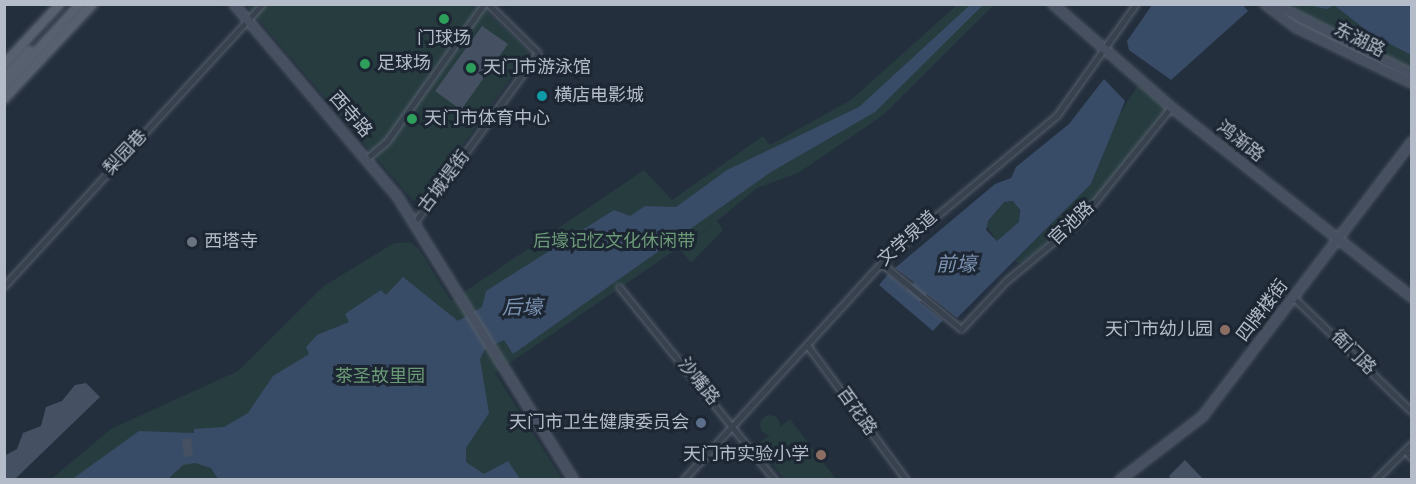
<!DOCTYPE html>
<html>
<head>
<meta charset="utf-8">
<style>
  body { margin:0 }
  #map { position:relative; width:1416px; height:484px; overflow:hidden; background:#242f3e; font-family:"Source Sans 3","Noto Sans SC",sans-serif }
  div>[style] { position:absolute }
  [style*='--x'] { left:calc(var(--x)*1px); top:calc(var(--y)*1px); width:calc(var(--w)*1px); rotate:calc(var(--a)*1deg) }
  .green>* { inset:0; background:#263c3f }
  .round { border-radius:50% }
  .water>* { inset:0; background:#394c67 }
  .building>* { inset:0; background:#455162 }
  .roads { filter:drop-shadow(0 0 2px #565f6c) drop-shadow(0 0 2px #565f6c) }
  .street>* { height:5px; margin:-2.5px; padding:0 2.5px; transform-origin:2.5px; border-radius:2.5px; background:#38414e }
  .secondary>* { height:8px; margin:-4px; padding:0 4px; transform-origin:4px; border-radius:4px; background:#465061 }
  .primary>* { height:8px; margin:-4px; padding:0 4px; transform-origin:4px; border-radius:4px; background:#56606e }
  .dots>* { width:16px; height:16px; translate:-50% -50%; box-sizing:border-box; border:3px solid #1d2633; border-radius:50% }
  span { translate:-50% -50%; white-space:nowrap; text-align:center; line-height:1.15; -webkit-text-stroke:6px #1d2633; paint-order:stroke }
  .poi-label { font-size:18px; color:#b4bcc9 }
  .left { translate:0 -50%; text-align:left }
  .right { translate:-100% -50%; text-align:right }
  .street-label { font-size:18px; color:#b4bcc9 }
  .park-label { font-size:18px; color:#6b9a76 }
  .water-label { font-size:20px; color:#7c92b1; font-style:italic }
  .frame { position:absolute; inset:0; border:6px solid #b4bcc9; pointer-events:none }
</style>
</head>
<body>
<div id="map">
  <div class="green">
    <i style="clip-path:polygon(246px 5px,480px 5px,530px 52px,426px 196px,413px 201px)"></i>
    <i style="clip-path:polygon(957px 5px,994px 5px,882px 116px,798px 173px,757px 188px,717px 221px,723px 230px,691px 263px,680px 249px,715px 223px,495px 373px,562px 479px,50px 480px,111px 429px,238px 371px,324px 286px,394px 243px,411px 242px,419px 249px,451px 301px,644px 170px,672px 200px,763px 136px,770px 145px,851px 100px)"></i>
    <i style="clip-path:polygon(1280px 5px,1411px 5px,1411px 70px)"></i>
    <i style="clip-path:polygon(1138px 85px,1167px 109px,1078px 220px,1019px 264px,1015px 261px,1092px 183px,1116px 120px)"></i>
    <i style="clip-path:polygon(1012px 201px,1019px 206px,1019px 222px,997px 241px,986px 225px,1002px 203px)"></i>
    <i class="round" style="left:760px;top:415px;width:20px;height:20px"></i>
    <i style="clip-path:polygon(790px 419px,836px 479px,784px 479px,758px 444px)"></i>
  </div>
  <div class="water">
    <i style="clip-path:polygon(970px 5px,983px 5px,875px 112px,771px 172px,513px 354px,504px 340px,485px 349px,480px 359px,489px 413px,466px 448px,466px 462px,484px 474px,508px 461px,520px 479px,218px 479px,211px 468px,195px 463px,183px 465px,168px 479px,71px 480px,139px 431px,194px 433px,194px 429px,224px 427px,248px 413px,273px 376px,309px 354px,306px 347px,317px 335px,349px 322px,345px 314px,381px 290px,386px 295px,403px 277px,458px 321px,482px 307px,486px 291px,614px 210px,630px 216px,645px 206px,676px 207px,727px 170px,859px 107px)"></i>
    <i style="clip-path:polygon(1152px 5px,1243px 5px,1248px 11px,1171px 80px,1129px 50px,1127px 41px)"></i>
    <i style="clip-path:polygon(1308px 5px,1411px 5px,1411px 55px,1371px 34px,1334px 5px,1327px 9px)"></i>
    <i style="clip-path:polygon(evenodd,1104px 79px,1125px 101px,1091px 184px,957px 318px,927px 294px,920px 302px,943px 320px,933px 331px,879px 285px,888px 274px,907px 290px,914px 282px,895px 268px,995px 184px,1011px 178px,1016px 167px,1069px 124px,1104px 79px,1013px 201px,1020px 210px,1019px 222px,997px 241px,986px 230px,988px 221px,1004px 202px,1013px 201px)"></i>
  </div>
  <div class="building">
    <i style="clip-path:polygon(482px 26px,508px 44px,461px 110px,435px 91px)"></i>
    <i style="clip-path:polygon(86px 383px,100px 397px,14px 480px,4px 480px,4px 456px,17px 449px,23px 433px,41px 426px,46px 407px,62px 401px,75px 385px)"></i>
    <i style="clip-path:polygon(191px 438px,193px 456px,184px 457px,182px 439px)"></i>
    <i style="clip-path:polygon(1185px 460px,1204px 480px,1172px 480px,1169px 476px)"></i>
  </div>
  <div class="roads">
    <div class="street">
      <i style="--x:367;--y:158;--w:26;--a:-40"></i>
      <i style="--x:387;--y:141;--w:168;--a:-54.7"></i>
      <i style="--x:414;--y:223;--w:210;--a:-53.9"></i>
      <i style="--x:538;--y:53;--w:70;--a:-135.6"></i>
      <i style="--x:881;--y:263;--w:104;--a:39.5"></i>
      <i style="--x:961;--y:329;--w:66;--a:-46.8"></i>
      <i style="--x:1006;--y:281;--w:97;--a:-39.6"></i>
      <i style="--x:1081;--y:219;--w:144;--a:-51.2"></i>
      <i style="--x:4;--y:286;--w:382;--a:-47.5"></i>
      <i style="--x:619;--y:287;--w:248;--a:51.1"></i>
      <i style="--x:1293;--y:297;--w:165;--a:44"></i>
      <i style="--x:807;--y:345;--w:167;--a:53.7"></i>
      <i style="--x:1405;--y:450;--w:11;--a:49"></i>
      <i style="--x:683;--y:480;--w:299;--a:-47.6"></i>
      <i style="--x:885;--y:259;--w:224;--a:-39.9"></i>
      <i style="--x:1057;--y:115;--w:136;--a:-54.6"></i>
      <i style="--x:1375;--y:480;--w:52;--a:-45"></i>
    </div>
    <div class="secondary">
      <i style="--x:234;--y:4;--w:252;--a:49.7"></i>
      <i style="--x:397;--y:196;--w:335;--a:58.1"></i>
      <i style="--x:1053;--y:4;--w:157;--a:41.1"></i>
      <i style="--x:1171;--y:107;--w:307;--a:38.3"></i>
      <i style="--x:1265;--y:4;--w:40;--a:37"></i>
      <i style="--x:1297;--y:28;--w:127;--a:25.6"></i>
      <i style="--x:1274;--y:4;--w:155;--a:26.9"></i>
      <i style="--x:1120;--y:480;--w:105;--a:-37.6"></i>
      <i style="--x:1203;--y:416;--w:345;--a:-52.7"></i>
    </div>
    <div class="primary">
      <i style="--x:4;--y:64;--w:82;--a:-47"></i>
      <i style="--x:4;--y:78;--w:37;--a:-47"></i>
      <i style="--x:4;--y:86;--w:112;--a:-47.2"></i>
      <i style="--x:4;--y:99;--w:130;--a:-46.9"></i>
    </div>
  </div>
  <div class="dots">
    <i style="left:444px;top:19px;background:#2e9e5b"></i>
    <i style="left:365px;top:64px;background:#2e9e5b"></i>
    <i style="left:471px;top:68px;background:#2e9e5b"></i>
    <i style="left:542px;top:96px;background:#0f9aa8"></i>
    <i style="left:412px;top:119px;background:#2e9e5b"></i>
    <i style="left:192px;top:242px;background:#6b7280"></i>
    <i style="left:1225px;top:330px;background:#8d6e63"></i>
    <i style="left:701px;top:423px;background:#5c6f8a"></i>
    <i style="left:821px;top:455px;background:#8d6e63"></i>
  </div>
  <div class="poi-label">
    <span style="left:444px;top:39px">门球场</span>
    <span class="left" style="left:377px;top:64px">足球场</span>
    <span class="left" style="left:483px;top:68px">天门市游泳馆</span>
    <span class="left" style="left:554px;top:96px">横店电影城</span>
    <span class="left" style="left:424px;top:119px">天门市体育中心</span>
    <span class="left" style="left:204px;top:242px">西塔寺</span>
    <span class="right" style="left:1213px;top:330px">天门市幼儿园</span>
    <span class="right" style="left:689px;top:423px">天门市卫生健康委员会</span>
    <span class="right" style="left:809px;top:455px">天门市实验小学</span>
  </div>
  <div class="street-label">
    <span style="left:1359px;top:41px;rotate:26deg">东湖路</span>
    <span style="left:350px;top:115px;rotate:49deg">西寺路</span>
    <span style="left:1240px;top:142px;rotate:38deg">鸿渐路</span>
    <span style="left:126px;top:153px;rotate:-47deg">梨园巷</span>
    <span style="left:445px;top:182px;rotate:-53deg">古城堤街</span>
    <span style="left:1072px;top:224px;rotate:-44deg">官池路</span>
    <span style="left:908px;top:239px;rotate:-42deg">文学泉道</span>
    <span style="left:1263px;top:311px;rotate:-53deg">四牌楼街</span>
    <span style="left:1353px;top:353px;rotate:45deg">衙门路</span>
    <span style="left:698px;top:382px;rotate:51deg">沙嘴路</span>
    <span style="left:856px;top:412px;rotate:54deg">百花路</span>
  </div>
  <div class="park-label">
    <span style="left:614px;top:242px">后壕记忆文化休闲带</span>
    <span style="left:380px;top:377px">茶圣故里园</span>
  </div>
  <div class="water-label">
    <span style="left:956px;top:265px">前壕</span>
    <span style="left:522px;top:308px">后壕</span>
  </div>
  <div class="frame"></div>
</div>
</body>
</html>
